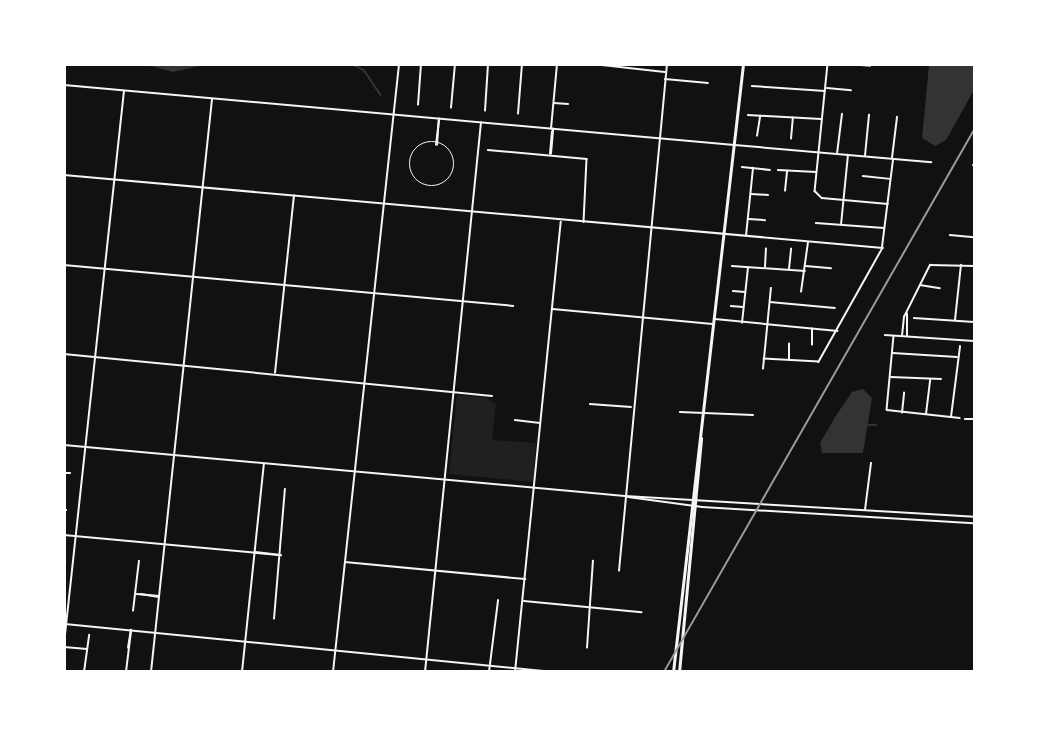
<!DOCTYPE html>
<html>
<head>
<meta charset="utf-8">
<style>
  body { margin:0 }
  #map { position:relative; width:1039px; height:736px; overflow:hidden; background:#111; font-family:"Roboto Serif",serif }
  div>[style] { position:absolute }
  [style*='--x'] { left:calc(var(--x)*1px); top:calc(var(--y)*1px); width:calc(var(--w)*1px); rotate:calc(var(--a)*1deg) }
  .green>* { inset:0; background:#202020 }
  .water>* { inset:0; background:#333 }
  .stream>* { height:1.5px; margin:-0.75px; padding:0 0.75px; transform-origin:0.75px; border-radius:0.75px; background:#333 }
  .minor>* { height:1.5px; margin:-0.75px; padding:0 0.75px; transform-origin:0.75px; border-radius:0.75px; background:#f5f5f5 }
  .minor>.ring { margin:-0.75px; padding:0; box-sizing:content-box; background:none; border:1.5px solid #f5f5f5; border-radius:50% }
  .tertiary>* { height:2px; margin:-1px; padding:0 1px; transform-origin:1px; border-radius:1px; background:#f5f5f5 }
  .secondary>* { height:2px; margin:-1px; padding:0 1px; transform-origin:1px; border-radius:1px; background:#f5f5f5 }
  .primary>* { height:3px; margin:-1.5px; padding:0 1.5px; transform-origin:1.5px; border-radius:1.5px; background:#f5f5f5 }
  .rail>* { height:1.5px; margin:-0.75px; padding:0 0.75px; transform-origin:0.75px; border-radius:0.75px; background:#9a9a9a }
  span { translate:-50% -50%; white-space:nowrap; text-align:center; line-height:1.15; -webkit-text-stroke:6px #fff; paint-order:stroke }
  .frame { position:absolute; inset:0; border:66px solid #fff; pointer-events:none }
</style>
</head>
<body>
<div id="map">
  <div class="green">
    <i style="clip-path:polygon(457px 395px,485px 397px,496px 404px,492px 440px,536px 443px,533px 482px,449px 474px)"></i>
  </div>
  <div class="water">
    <i style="clip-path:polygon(147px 65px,204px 65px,173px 72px)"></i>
    <i style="clip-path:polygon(929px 65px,974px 65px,974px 90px,946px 140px,935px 146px,922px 138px)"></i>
    <i style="clip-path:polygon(863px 389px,872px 398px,863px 453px,822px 453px,820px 443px,837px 414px,852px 392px)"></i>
  </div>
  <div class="stream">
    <i style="--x:352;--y:64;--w:13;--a:27"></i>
    <i style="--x:364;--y:70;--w:30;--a:56"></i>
    <i style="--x:868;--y:425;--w:8;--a:0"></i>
  </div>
  <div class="minor">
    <i style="--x:593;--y:64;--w:72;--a:6.3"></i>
    <i style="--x:828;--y:64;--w:128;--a:95.8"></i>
    <i style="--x:815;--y:191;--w:10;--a:45"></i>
    <i style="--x:822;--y:198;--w:66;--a:5.2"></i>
    <i style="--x:849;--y:64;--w:21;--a:5"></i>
    <i style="--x:665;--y:79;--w:43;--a:5.3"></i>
    <i style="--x:752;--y:86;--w:73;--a:3.9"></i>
    <i style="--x:827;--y:88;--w:24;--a:5"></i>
    <i style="--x:554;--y:103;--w:14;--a:4"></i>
    <i style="--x:418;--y:105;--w:41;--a:-85.8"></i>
    <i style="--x:451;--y:108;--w:44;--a:-84.8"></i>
    <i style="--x:485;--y:111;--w:47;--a:-86.3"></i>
    <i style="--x:518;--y:114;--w:50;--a:-85.4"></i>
    <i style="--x:748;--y:115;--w:73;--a:3.1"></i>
    <i style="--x:551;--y:129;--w:65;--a:-84.7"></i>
    <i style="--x:757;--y:136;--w:20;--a:-81"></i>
    <i style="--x:791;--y:139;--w:21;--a:-85"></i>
    <i class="ring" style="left:410px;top:142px;width:42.5px;height:42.5px"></i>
    <i style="--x:436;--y:145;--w:25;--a:-83"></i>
    <i style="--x:437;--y:145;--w:26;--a:-86"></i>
    <i style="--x:735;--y:145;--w:197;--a:5"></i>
    <i style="--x:488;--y:150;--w:99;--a:5.2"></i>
    <i style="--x:587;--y:159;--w:63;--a:92.7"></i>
    <i style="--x:550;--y:154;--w:22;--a:-85"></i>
    <i style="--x:551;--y:154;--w:25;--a:-85"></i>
    <i style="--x:837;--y:154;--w:40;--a:-82.9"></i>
    <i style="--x:865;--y:156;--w:41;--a:-84.4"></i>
    <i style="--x:892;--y:158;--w:41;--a:-83"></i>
    <i style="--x:973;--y:165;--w:1;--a:0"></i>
    <i style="--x:742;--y:167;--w:28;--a:6"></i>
    <i style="--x:778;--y:170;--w:38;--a:3"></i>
    <i style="--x:64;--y:175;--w:822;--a:5.09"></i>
    <i style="--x:883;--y:248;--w:131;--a:119.3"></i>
    <i style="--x:819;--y:362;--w:55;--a:-176.9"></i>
    <i style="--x:863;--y:176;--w:27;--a:6"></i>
    <i style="--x:785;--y:191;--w:20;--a:-84"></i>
    <i style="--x:751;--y:194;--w:17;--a:3"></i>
    <i style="--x:749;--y:219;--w:16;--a:4"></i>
    <i style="--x:816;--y:223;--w:68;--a:4.2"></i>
    <i style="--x:841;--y:225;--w:70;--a:-84.3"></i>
    <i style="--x:950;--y:235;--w:24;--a:5"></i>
    <i style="--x:746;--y:236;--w:68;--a:-84.1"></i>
    <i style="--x:882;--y:247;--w:88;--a:-82.8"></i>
    <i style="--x:64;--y:265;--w:451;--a:5.2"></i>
    <i style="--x:732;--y:266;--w:73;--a:3.9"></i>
    <i style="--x:806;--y:266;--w:25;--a:5"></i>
    <i style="--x:765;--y:267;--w:18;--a:-87"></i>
    <i style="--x:789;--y:269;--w:20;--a:-84"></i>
    <i style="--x:920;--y:285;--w:20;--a:9"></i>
    <i style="--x:733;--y:291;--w:12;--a:5"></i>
    <i style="--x:801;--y:292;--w:50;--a:-82"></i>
    <i style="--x:770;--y:302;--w:65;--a:5.3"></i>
    <i style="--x:731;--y:306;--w:12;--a:5"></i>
    <i style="--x:553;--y:309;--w:160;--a:5.4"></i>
    <i style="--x:914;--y:318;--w:60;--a:3.8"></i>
    <i style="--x:715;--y:319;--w:123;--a:5.6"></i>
    <i style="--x:955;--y:320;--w:55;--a:-83.8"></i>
    <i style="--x:742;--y:323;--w:55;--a:-83.8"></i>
    <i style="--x:885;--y:335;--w:89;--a:3.9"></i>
    <i style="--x:894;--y:336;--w:74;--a:95.4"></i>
    <i style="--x:887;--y:410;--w:73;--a:6.3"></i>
    <i style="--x:902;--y:336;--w:19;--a:-84"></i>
    <i style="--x:904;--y:317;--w:58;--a:-63.4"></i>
    <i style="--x:930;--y:265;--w:44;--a:1.3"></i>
    <i style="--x:907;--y:336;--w:22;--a:-90"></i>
    <i style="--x:812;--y:345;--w:16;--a:-90"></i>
    <i style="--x:893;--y:353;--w:64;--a:3.6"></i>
    <i style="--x:64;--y:354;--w:430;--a:5.6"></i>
    <i style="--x:789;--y:360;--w:16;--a:-90"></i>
    <i style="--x:763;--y:369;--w:81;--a:-84.4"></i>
    <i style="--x:275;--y:373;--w:178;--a:-83.9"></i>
    <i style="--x:891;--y:377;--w:50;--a:2.3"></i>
    <i style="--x:590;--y:404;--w:41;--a:4.2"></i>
    <i style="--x:680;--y:412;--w:73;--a:2.4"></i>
    <i style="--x:902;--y:413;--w:20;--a:-84"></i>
    <i style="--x:926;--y:414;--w:34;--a:-83"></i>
    <i style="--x:951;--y:417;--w:71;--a:-82.7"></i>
    <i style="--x:965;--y:419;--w:9;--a:0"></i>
    <i style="--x:974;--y:419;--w:7;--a:-90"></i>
    <i style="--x:515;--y:420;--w:25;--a:7"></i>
    <i style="--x:64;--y:473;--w:6;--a:0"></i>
    <i style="--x:64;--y:510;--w:2;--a:0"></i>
    <i style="--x:865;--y:510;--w:47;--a:-82.7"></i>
    <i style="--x:64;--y:535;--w:218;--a:5.3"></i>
    <i style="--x:256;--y:552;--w:24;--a:7"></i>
    <i style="--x:345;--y:562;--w:181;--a:5.4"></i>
    <i style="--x:619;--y:571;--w:509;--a:-84.59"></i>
    <i style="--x:137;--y:594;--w:22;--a:5"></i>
    <i style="--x:141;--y:594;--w:18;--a:9"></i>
    <i style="--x:524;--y:601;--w:118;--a:5.4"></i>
    <i style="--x:133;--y:611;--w:50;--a:-83.2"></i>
    <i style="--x:274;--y:619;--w:130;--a:-85.2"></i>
    <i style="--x:65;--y:624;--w:491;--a:5.6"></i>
    <i style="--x:64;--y:644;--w:556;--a:-83.81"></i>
    <i style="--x:64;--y:647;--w:23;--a:5"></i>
    <i style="--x:128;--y:648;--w:18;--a:-81"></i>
    <i style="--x:587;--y:648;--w:87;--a:-86.1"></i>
    <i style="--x:84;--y:672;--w:37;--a:-82"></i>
    <i style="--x:126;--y:672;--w:41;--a:-83"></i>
    <i style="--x:151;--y:672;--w:576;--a:-83.92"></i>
    <i style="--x:242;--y:672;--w:209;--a:-84"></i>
    <i style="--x:425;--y:672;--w:552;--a:-84.18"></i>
    <i style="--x:489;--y:672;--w:72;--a:-82.8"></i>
    <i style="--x:515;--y:672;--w:452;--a:-84.2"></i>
  </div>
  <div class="tertiary">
    <i style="--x:64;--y:85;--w:673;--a:5.12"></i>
    <i style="--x:333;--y:672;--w:612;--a:-83.8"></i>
  </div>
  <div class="secondary">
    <i style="--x:64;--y:445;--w:563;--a:5.19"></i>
    <i style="--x:625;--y:496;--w:350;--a:3.4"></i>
    <i style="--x:628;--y:497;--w:75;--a:7.7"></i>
    <i style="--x:702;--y:507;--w:272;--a:3.4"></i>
  </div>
  <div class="primary">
    <i style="--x:673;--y:672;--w:612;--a:-83.43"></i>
    <i style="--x:679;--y:672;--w:235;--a:-84.6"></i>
  </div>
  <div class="rail">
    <i style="--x:664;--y:672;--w:624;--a:-60.23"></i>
  </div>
  <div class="frame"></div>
</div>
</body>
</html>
